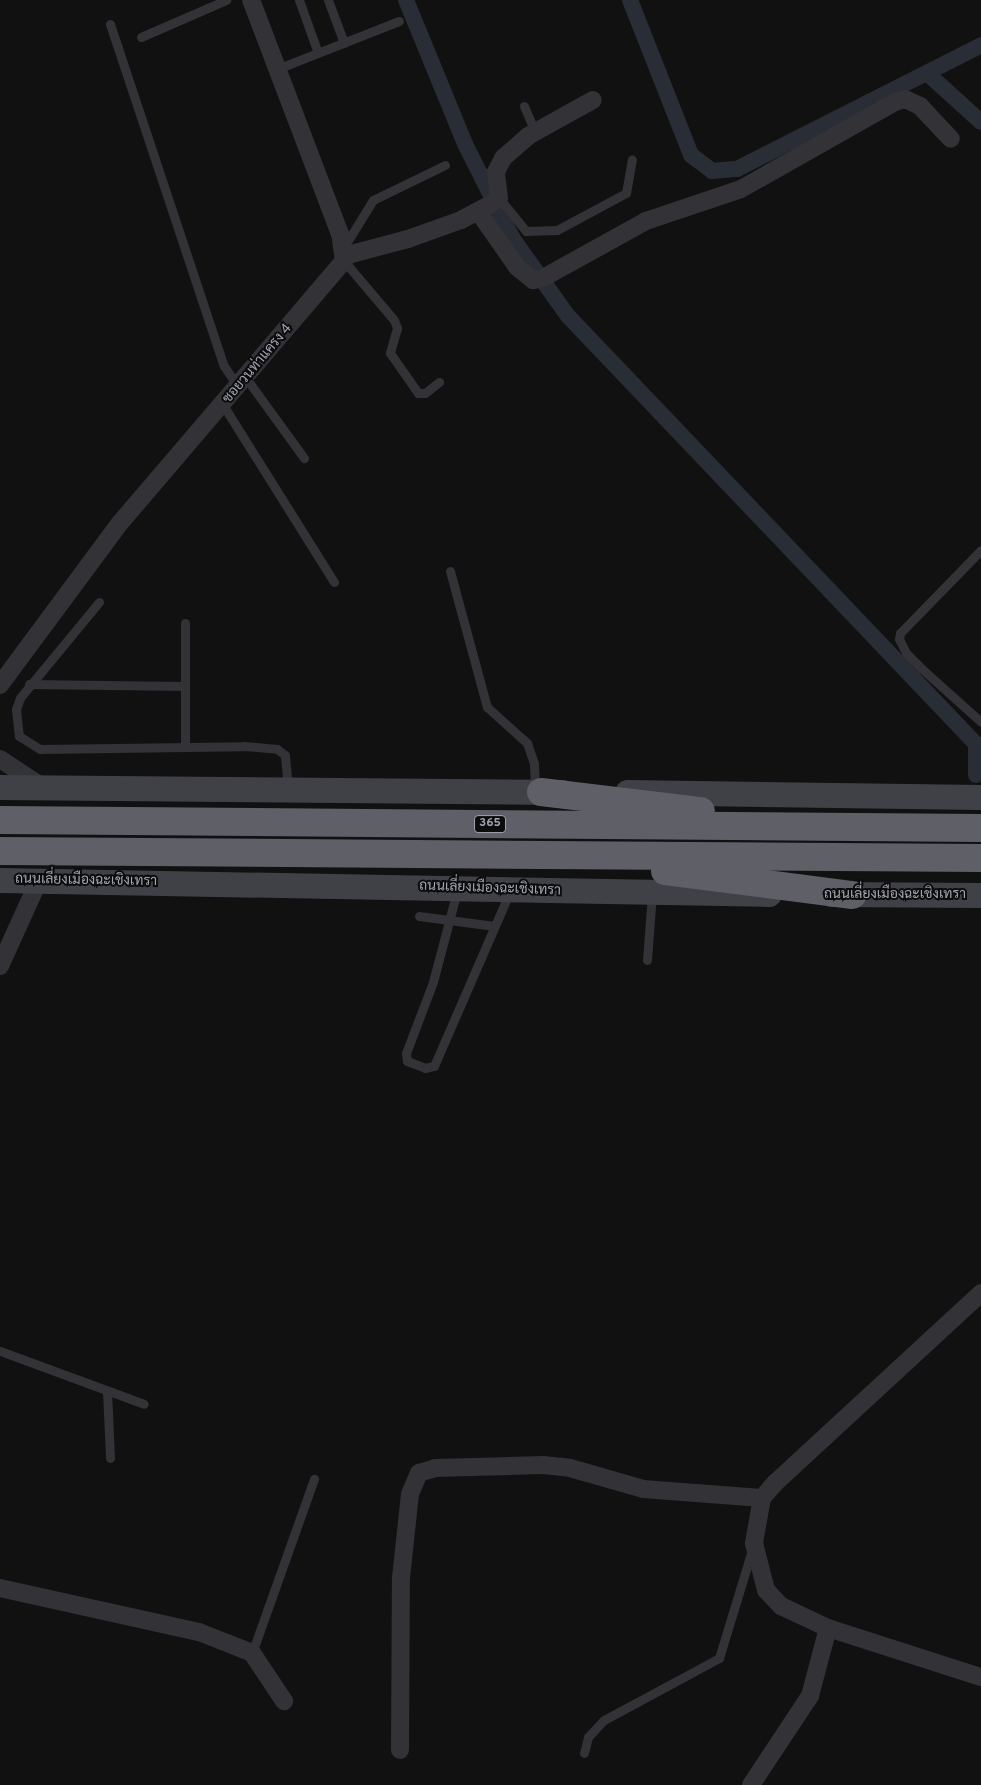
<!DOCTYPE html>
<html>
<head>
<meta charset="utf-8">
<style>
  body { margin:0 }
  #map { position:relative; width:981px; height:1785px; overflow:hidden; background:#111112; font-family:Overpass,Sarabun,sans-serif }
  div>[style] { position:absolute }
  [style*='--x'] { left:calc(var(--x)*1px); top:calc(var(--y)*1px); width:calc(var(--w)*1px); rotate:calc(var(--a)*1deg) }
  .canal>* { height:16px; margin:-8px; padding:0 8px; transform-origin:8px; border-radius:8px; background:#292d35 }
  .lane>* { height:9px; margin:-4.5px; padding:0 4.5px; transform-origin:4.5px; border-radius:4.5px; background:#323237 }
  .street>* { height:18px; margin:-9px; padding:0 9px; transform-origin:9px; border-radius:9px; background:#323237 }
  .secondary>* { height:25px; margin:-12.5px; padding:0 12.5px; transform-origin:12.5px; border-radius:12.5px; background:#404147 }
  .highway>* { height:28px; margin:-14px; padding:0 14px; transform-origin:14px; border-radius:14px; background:#5f5f68 }
  span { translate:-50% -50%; white-space:nowrap; text-align:center; line-height:1.15; -webkit-text-stroke:4px #0c0c0d; paint-order:stroke }
  .shield-label span { padding:1px 4px; background:#0c0c0d; border:1px solid; border-radius:4px; -webkit-text-stroke-width:0 }
  .shield-label { font-size:12px; color:#a3a5b2; font-weight:700 }
  .street-label { font-size:14px; color:#a3a5b2 }
</style>
</head>
<body>
<div id="map">
  <div class="canal">
    <i style="--x:406;--y:0;--w:156;--a:67.7"></i>
    <i style="--x:465;--y:144;--w:106;--a:63.2"></i>
    <i style="--x:513;--y:239;--w:95;--a:54.5"></i>
    <i style="--x:568;--y:316;--w:591;--a:46.37"></i>
    <i style="--x:976;--y:744;--w:31;--a:90"></i>
    <i style="--x:630;--y:0;--w:167;--a:68.5"></i>
    <i style="--x:691;--y:155;--w:26;--a:37"></i>
    <i style="--x:712;--y:171;--w:25;--a:-5"></i>
    <i style="--x:737;--y:169;--w:274;--a:-26.9"></i>
    <i style="--x:927;--y:73;--w:73;--a:42.2"></i>
  </div>
  <div class="lane">
    <i style="--x:299;--y:0;--w:56;--a:70.3"></i>
    <i style="--x:328;--y:0;--w:46;--a:69.6"></i>
    <i style="--x:110;--y:24;--w:360;--a:71.6"></i>
    <i style="--x:224;--y:366;--w:25;--a:56"></i>
    <i style="--x:141;--y:37;--w:93;--a:-23.5"></i>
    <i style="--x:277;--y:69;--w:131;--a:-21.5"></i>
    <i style="--x:524;--y:106;--w:28;--a:67"></i>
    <i style="--x:499;--y:198;--w:43;--a:50.7"></i>
    <i style="--x:526;--y:231;--w:31;--a:-2"></i>
    <i style="--x:557;--y:230;--w:78;--a:-28.2"></i>
    <i style="--x:626;--y:193;--w:34;--a:-80"></i>
    <i style="--x:344;--y:247;--w:55;--a:-58.3"></i>
    <i style="--x:373;--y:200;--w:80;--a:-25.9"></i>
    <i style="--x:344;--y:261;--w:77;--a:49.7"></i>
    <i style="--x:394;--y:320;--w:9;--a:69"></i>
    <i style="--x:397;--y:328;--w:26;--a:106"></i>
    <i style="--x:390;--y:353;--w:49;--a:55"></i>
    <i style="--x:418;--y:393;--w:7;--a:0"></i>
    <i style="--x:425;--y:393;--w:18;--a:-38"></i>
    <i style="--x:246;--y:378;--w:99;--a:54.1"></i>
    <i style="--x:223;--y:405;--w:209;--a:57.9"></i>
    <i style="--x:981;--y:550;--w:116;--a:134.3"></i>
    <i style="--x:900;--y:633;--w:6;--a:99"></i>
    <i style="--x:899;--y:639;--w:16;--a:63"></i>
    <i style="--x:906;--y:653;--w:23;--a:45"></i>
    <i style="--x:922;--y:669;--w:79;--a:41.9"></i>
    <i style="--x:450;--y:571;--w:141;--a:74.8"></i>
    <i style="--x:487;--y:707;--w:54;--a:42"></i>
    <i style="--x:527;--y:743;--w:21;--a:71"></i>
    <i style="--x:534;--y:763;--w:26;--a:88"></i>
    <i style="--x:99;--y:602;--w:124;--a:129.5"></i>
    <i style="--x:20;--y:698;--w:12;--a:110"></i>
    <i style="--x:16;--y:709;--w:27;--a:84"></i>
    <i style="--x:19;--y:736;--w:25;--a:32"></i>
    <i style="--x:40;--y:749;--w:204;--a:-0.8"></i>
    <i style="--x:244;--y:746;--w:33;--a:5"></i>
    <i style="--x:277;--y:749;--w:10;--a:37"></i>
    <i style="--x:285;--y:755;--w:33;--a:85"></i>
    <i style="--x:29;--y:684;--w:156;--a:0.7"></i>
    <i style="--x:185;--y:747;--w:124;--a:-90"></i>
    <i style="--x:457;--y:891;--w:94;--a:104.8"></i>
    <i style="--x:433;--y:982;--w:76;--a:110.8"></i>
    <i style="--x:406;--y:1053;--w:8;--a:83"></i>
    <i style="--x:407;--y:1061;--w:19;--a:21"></i>
    <i style="--x:425;--y:1068;--w:9;--a:-13"></i>
    <i style="--x:434;--y:1066;--w:191;--a:-66.5"></i>
    <i style="--x:419;--y:916;--w:76;--a:7.6"></i>
    <i style="--x:647;--y:960;--w:66;--a:-85.7"></i>
    <i style="--x:0;--y:1351;--w:153;--a:20.2"></i>
    <i style="--x:107;--y:1391;--w:67;--a:87.4"></i>
    <i style="--x:252;--y:1653;--w:185;--a:-70.4"></i>
    <i style="--x:584;--y:1753;--w:16;--a:-76"></i>
    <i style="--x:588;--y:1737;--w:23;--a:-47"></i>
    <i style="--x:604;--y:1720;--w:131;--a:-28.3"></i>
    <i style="--x:719;--y:1658;--w:113;--a:-73"></i>
  </div>
  <div class="street">
    <i style="--x:478;--y:211;--w:68;--a:55.1"></i>
    <i style="--x:517;--y:267;--w:21;--a:39"></i>
    <i style="--x:533;--y:280;--w:10;--a:-11"></i>
    <i style="--x:543;--y:278;--w:118;--a:-29"></i>
    <i style="--x:646;--y:221;--w:100;--a:-18.6"></i>
    <i style="--x:741;--y:189;--w:177;--a:-29.5"></i>
    <i style="--x:895;--y:102;--w:10;--a:-17"></i>
    <i style="--x:905;--y:99;--w:17;--a:25"></i>
    <i style="--x:920;--y:106;--w:45;--a:46.8"></i>
    <i style="--x:344;--y:256;--w:66;--a:-14.9"></i>
    <i style="--x:408;--y:239;--w:56;--a:-19.7"></i>
    <i style="--x:461;--y:220;--w:32;--a:-28"></i>
    <i style="--x:489;--y:205;--w:12;--a:-35"></i>
    <i style="--x:499;--y:198;--w:26;--a:-97"></i>
    <i style="--x:496;--y:172;--w:16;--a:-63"></i>
    <i style="--x:503;--y:158;--w:33;--a:-41"></i>
    <i style="--x:528;--y:136;--w:74;--a:-29"></i>
    <i style="--x:0;--y:685;--w:202;--a:-53.5"></i>
    <i style="--x:120;--y:523;--w:345;--a:-49.5"></i>
    <i style="--x:344;--y:261;--w:27;--a:-98"></i>
    <i style="--x:340;--y:234;--w:250;--a:-110.8"></i>
    <i style="--x:0;--y:759;--w:49;--a:33.4"></i>
    <i style="--x:0;--y:966;--w:94;--a:-65.6"></i>
    <i style="--x:981;--y:1293;--w:280;--a:137.3"></i>
    <i style="--x:775;--y:1483;--w:20;--a:131"></i>
    <i style="--x:762;--y:1498;--w:46;--a:100.1"></i>
    <i style="--x:754;--y:1543;--w:49;--a:75.7"></i>
    <i style="--x:766;--y:1590;--w:22;--a:47"></i>
    <i style="--x:781;--y:1606;--w:52;--a:25.1"></i>
    <i style="--x:828;--y:1628;--w:161;--a:17.8"></i>
    <i style="--x:0;--y:1588;--w:204;--a:12.5"></i>
    <i style="--x:199;--y:1632;--w:57;--a:21.6"></i>
    <i style="--x:252;--y:1653;--w:58;--a:56.3"></i>
    <i style="--x:400;--y:1750;--w:172;--a:-89.7"></i>
    <i style="--x:401;--y:1578;--w:84;--a:-83.9"></i>
    <i style="--x:410;--y:1494;--w:23;--a:-67"></i>
    <i style="--x:419;--y:1473;--w:17;--a:-17"></i>
    <i style="--x:435;--y:1468;--w:108;--a:-1.6"></i>
    <i style="--x:543;--y:1465;--w:27;--a:6"></i>
    <i style="--x:570;--y:1468;--w:76;--a:16"></i>
    <i style="--x:643;--y:1489;--w:119;--a:4.3"></i>
    <i style="--x:751;--y:1785;--w:107;--a:-56.5"></i>
    <i style="--x:810;--y:1696;--w:70;--a:-75.2"></i>
  </div>
  <div class="secondary">
    <i style="--x:0;--y:787;--w:562;--a:0.51"></i>
    <i style="--x:627;--y:792;--w:354;--a:0.8"></i>
    <i style="--x:0;--y:880;--w:769;--a:1.04"></i>
    <i style="--x:831;--y:894;--w:150;--a:0.4"></i>
  </div>
  <div class="highway">
    <i style="--x:541;--y:792;--w:161;--a:6.8"></i>
    <i style="--x:0;--y:820;--w:981;--a:0.47"></i>
    <i style="--x:0;--y:851;--w:981;--a:0.41"></i>
    <i style="--x:665;--y:871;--w:189;--a:7.3"></i>
  </div>
  <div class="shield-label">
    <span style="left:490px;top:824px">365</span>
  </div>
  <div class="street-label">
    <span style="left:258px;top:364px;rotate:-50deg">ซอยวนท่าแครง 4</span>
    <span style="left:86px;top:881px;rotate:1deg">ถนนเลี่ยงเมืองฉะเชิงเทรา</span>
    <span style="left:490px;top:889px;rotate:2deg">ถนนเลี่ยงเมืองฉะเชิงเทรา</span>
    <span style="left:895px;top:895px">ถนนเลี่ยงเมืองฉะเชิงเทรา</span>
  </div>
</div>
</body>
</html>
